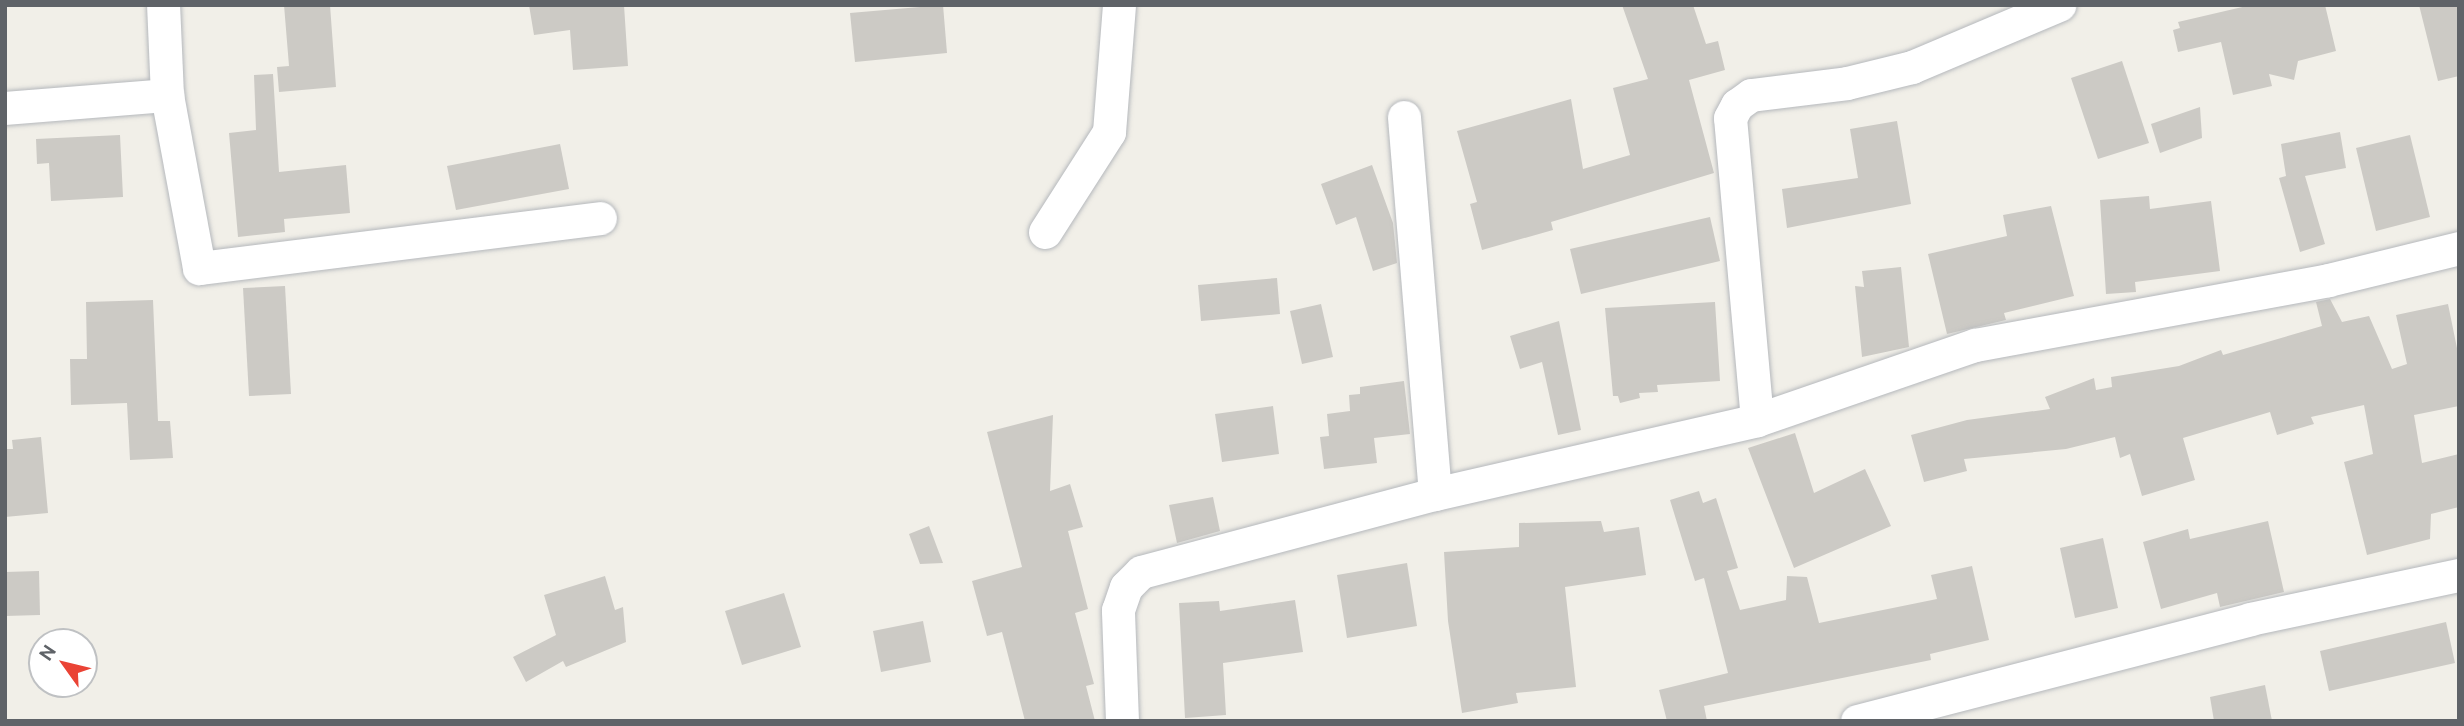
<!DOCTYPE html>
<html>
<head>
<meta charset="utf-8">
<style>
  body { margin:0 }
  #map { position:relative; width:2464px; height:726px; overflow:hidden; background:#f1efe8; font-family:Ubuntu,sans-serif }
  div>[style] { position:absolute }
  [style*='--x'] { left:calc(var(--x)*1px); top:calc(var(--y)*1px); width:calc(var(--w)*1px); rotate:calc(var(--a)*1deg) }
  .building>* { inset:0; background:#cccac5 }
  .roads { filter:drop-shadow(0 0 2px #b5b8bc) drop-shadow(0 0 2px #b5b8bc) }
  .minor>* { height:33px; margin:-16.5px; padding:0 16.5px; transform-origin:16.5px; border-radius:16.5px; background:#fff }
  span { translate:-50% -50%; white-space:nowrap; text-align:center; line-height:1.15; -webkit-text-stroke:5px #fff; paint-order:stroke }
  .frame { position:absolute; inset:0; border:7px solid #5f6368; pointer-events:none }
  .north { position:absolute; left:28px; top:628px; width:70px; height:70px; box-sizing:border-box; background:#fff; border:2px solid #bfc1c3; border-radius:50%; rotate:304deg; font-size:19px; font-weight:700; line-height:28px; text-align:center; color:#5f6368 }
  .north::after { content:''; display:block; margin:auto; width:24px; height:32px; background:#ea4335; clip-path:polygon(50% 0,100% 100%,50% 72%,0 100%) }
</style>
</head>
<body>
<div id="map">
  <div class="building">
    <i style="clip-path:polygon(284px 5px,330px 5px,336px 87px,279px 92px,277px 67px,289px 66px)"></i>
    <i style="clip-path:polygon(529px 5px,624px 5px,628px 66px,573px 70px,570px 30px,534px 35px)"></i>
    <i style="clip-path:polygon(943px 5px,947px 53px,855px 62px,850px 13px)"></i>
    <i style="clip-path:polygon(1622px 5px,1693px 5px,1706px 44px,1718px 41px,1725px 70px,1689px 80px,1714px 173px,1551px 222px,1553px 230px,1482px 250px,1470px 204px,1477px 202px,1457px 131px,1571px 99px,1583px 169px,1630px 155px,1613px 88px,1648px 79px)"></i>
    <i style="clip-path:polygon(2251px 5px,2325px 5px,2336px 51px,2298px 61px,2294px 80px,2269px 74px,2272px 86px,2233px 95px,2221px 42px,2178px 52px,2173px 30px,2180px 28px,2178px 22px)"></i>
    <i style="clip-path:polygon(2419px 5px,2459px 5px,2459px 76px,2438px 81px)"></i>
    <i style="clip-path:polygon(2122px 61px,2149px 143px,2098px 159px,2071px 78px)"></i>
    <i style="clip-path:polygon(273px 74px,279px 172px,346px 165px,350px 213px,284px 219px,285px 232px,238px 237px,229px 133px,256px 130px,254px 75px)"></i>
    <i style="clip-path:polygon(2200px 107px,2202px 138px,2160px 153px,2151px 124px)"></i>
    <i style="clip-path:polygon(1897px 121px,1911px 204px,1787px 228px,1782px 189px,1858px 178px,1850px 129px)"></i>
    <i style="clip-path:polygon(2340px 132px,2346px 168px,2305px 176px,2325px 244px,2300px 252px,2279px 178px,2286px 176px,2281px 144px)"></i>
    <i style="clip-path:polygon(120px 135px,123px 197px,51px 201px,49px 163px,37px 164px,36px 139px)"></i>
    <i style="clip-path:polygon(2410px 135px,2430px 217px,2376px 231px,2356px 148px)"></i>
    <i style="clip-path:polygon(560px 144px,569px 189px,456px 210px,447px 166px)"></i>
    <i style="clip-path:polygon(1372px 165px,1393px 223px,1397px 263px,1373px 271px,1356px 217px,1336px 225px,1321px 184px)"></i>
    <i style="clip-path:polygon(2149px 196px,2150px 209px,2211px 201px,2220px 271px,2135px 282px,2136px 292px,2106px 294px,2100px 200px)"></i>
    <i style="clip-path:polygon(2051px 206px,2074px 296px,2004px 313px,2006px 320px,1947px 334px,1928px 254px,2007px 236px,2003px 215px)"></i>
    <i style="clip-path:polygon(1710px 217px,1720px 261px,1581px 294px,1570px 249px)"></i>
    <i style="clip-path:polygon(1901px 267px,1909px 347px,1862px 357px,1855px 286px,1864px 287px,1862px 271px)"></i>
    <i style="clip-path:polygon(1277px 278px,1280px 314px,1201px 321px,1198px 285px)"></i>
    <i style="clip-path:polygon(285px 286px,291px 394px,249px 396px,243px 288px)"></i>
    <i style="clip-path:polygon(2330px 299px,2342px 322px,2369px 316px,2392px 369px,2407px 364px,2396px 315px,2448px 304px,2459px 358px,2459px 406px,2414px 415px,2422px 463px,2459px 454px,2459px 507px,2431px 514px,2430px 539px,2367px 555px,2344px 462px,2373px 454px,2364px 405px,2311px 417px,2314px 424px,2277px 435px,2270px 412px,2183px 438px,2195px 480px,2142px 496px,2130px 454px,2120px 458px,2115px 437px,2066px 449px,1964px 459px,1967px 471px,1924px 482px,1911px 435px,1967px 420px,2050px 409px,2045px 397px,2094px 378px,2096px 390px,2112px 387px,2111px 377px,2179px 366px,2221px 350px,2223px 355px,2322px 326px,2316px 302px)"></i>
    <i style="clip-path:polygon(153px 300px,158px 421px,170px 421px,173px 458px,130px 460px,127px 403px,71px 405px,70px 359px,87px 359px,86px 302px)"></i>
    <i style="clip-path:polygon(1715px 302px,1720px 381px,1657px 385px,1658px 392px,1639px 393px,1640px 398px,1620px 403px,1618px 396px,1613px 396px,1605px 308px)"></i>
    <i style="clip-path:polygon(1321px 304px,1333px 357px,1302px 364px,1290px 311px)"></i>
    <i style="clip-path:polygon(1559px 321px,1581px 430px,1558px 435px,1542px 362px,1520px 369px,1510px 336px)"></i>
    <i style="clip-path:polygon(1404px 381px,1410px 434px,1374px 438px,1377px 463px,1324px 469px,1320px 437px,1329px 436px,1327px 414px,1350px 411px,1349px 395px,1360px 394px,1360px 387px)"></i>
    <i style="clip-path:polygon(1273px 406px,1279px 454px,1222px 462px,1215px 414px)"></i>
    <i style="clip-path:polygon(1053px 415px,1050px 491px,1070px 484px,1083px 527px,1068px 531px,1088px 609px,1075px 613px,1094px 684px,1086px 686px,1095px 721px,1025px 721px,1002px 632px,987px 636px,972px 581px,1022px 567px,987px 432px)"></i>
    <i style="clip-path:polygon(1795px 433px,1814px 493px,1865px 469px,1891px 526px,1794px 568px,1748px 448px)"></i>
    <i style="clip-path:polygon(41px 437px,48px 513px,5px 517px,7px 449px,13px 449px,12px 440px)"></i>
    <i style="clip-path:polygon(1699px 491px,1703px 503px,1716px 498px,1738px 568px,1727px 571px,1740px 610px,1786px 600px,1787px 576px,1807px 577px,1819px 623px,1937px 599px,1931px 575px,1972px 566px,1989px 640px,1930px 654px,1931px 660px,1704px 706px,1707px 721px,1667px 721px,1659px 690px,1728px 673px,1704px 578px,1695px 581px,1670px 500px)"></i>
    <i style="clip-path:polygon(1213px 497px,1220px 531px,1177px 543px,1169px 505px)"></i>
    <i style="clip-path:polygon(1601px 521px,1604px 532px,1639px 527px,1646px 575px,1565px 587px,1576px 687px,1516px 693px,1518px 703px,1462px 713px,1448px 621px,1444px 552px,1519px 547px,1519px 523px)"></i>
    <i style="clip-path:polygon(2268px 521px,2284px 592px,2220px 607px,2217px 593px,2161px 609px,2143px 542px,2188px 529px,2190px 539px)"></i>
    <i style="clip-path:polygon(929px 526px,943px 563px,920px 564px,909px 534px)"></i>
    <i style="clip-path:polygon(2103px 538px,2118px 608px,2075px 618px,2060px 548px)"></i>
    <i style="clip-path:polygon(1407px 563px,1417px 626px,1347px 638px,1337px 575px)"></i>
    <i style="clip-path:polygon(39px 571px,40px 615px,5px 616px,5px 572px)"></i>
    <i style="clip-path:polygon(605px 576px,615px 610px,623px 607px,626px 642px,566px 667px,563px 661px,526px 682px,513px 657px,556px 635px,544px 595px)"></i>
    <i style="clip-path:polygon(784px 593px,801px 647px,742px 665px,725px 611px)"></i>
    <i style="clip-path:polygon(1295px 600px,1303px 652px,1223px 663px,1226px 715px,1185px 718px,1179px 603px,1219px 601px,1220px 611px)"></i>
    <i style="clip-path:polygon(923px 621px,931px 662px,881px 672px,873px 631px)"></i>
    <i style="clip-path:polygon(2446px 622px,2455px 663px,2329px 691px,2320px 651px)"></i>
    <i style="clip-path:polygon(2265px 685px,2272px 721px,2214px 721px,2210px 697px)"></i>
  </div>
  <div class="roads">
    <div class="minor">
      <i style="--x:167;--y:95;--w:176;--a:79.5"></i>
      <i style="--x:199;--y:268;--w:404;--a:-7.1"></i>
      <i style="--x:5;--y:108;--w:163;--a:-4.6"></i>
      <i style="--x:167;--y:95;--w:90;--a:-92.5"></i>
      <i style="--x:1404;--y:117;--w:378;--a:85.3"></i>
      <i style="--x:1045;--y:232;--w:119;--a:-57.4"></i>
      <i style="--x:1109;--y:132;--w:127;--a:-85.5"></i>
      <i style="--x:1757;--y:420;--w:231;--a:-19"></i>
      <i style="--x:1975;--y:345;--w:359;--a:-10.4"></i>
      <i style="--x:2328;--y:280;--w:135;--a:-13.7"></i>
      <i style="--x:1122;--y:721;--w:111;--a:-92.1"></i>
      <i style="--x:1118;--y:610;--w:24;--a:-71"></i>
      <i style="--x:1126;--y:587;--w:21;--a:-45"></i>
      <i style="--x:1141;--y:572;--w:304;--a:-14.9"></i>
      <i style="--x:1435;--y:494;--w:330;--a:-12.9"></i>
      <i style="--x:1757;--y:420;--w:303;--a:-95.1"></i>
      <i style="--x:1730;--y:118;--w:15;--a:-62"></i>
      <i style="--x:1737;--y:105;--w:17;--a:-36"></i>
      <i style="--x:1751;--y:95;--w:97;--a:-7.1"></i>
      <i style="--x:1847;--y:83;--w:67;--a:-13.8"></i>
      <i style="--x:1912;--y:67;--w:160;--a:-22.9"></i>
      <i style="--x:1857;--y:721;--w:406;--a:-14.5"></i>
      <i style="--x:2250;--y:619;--w:214;--a:-11.9"></i>
    </div>
  </div>
  <div class="frame"></div>
  <div class="north">N</div>
</div>
</body>
</html>
